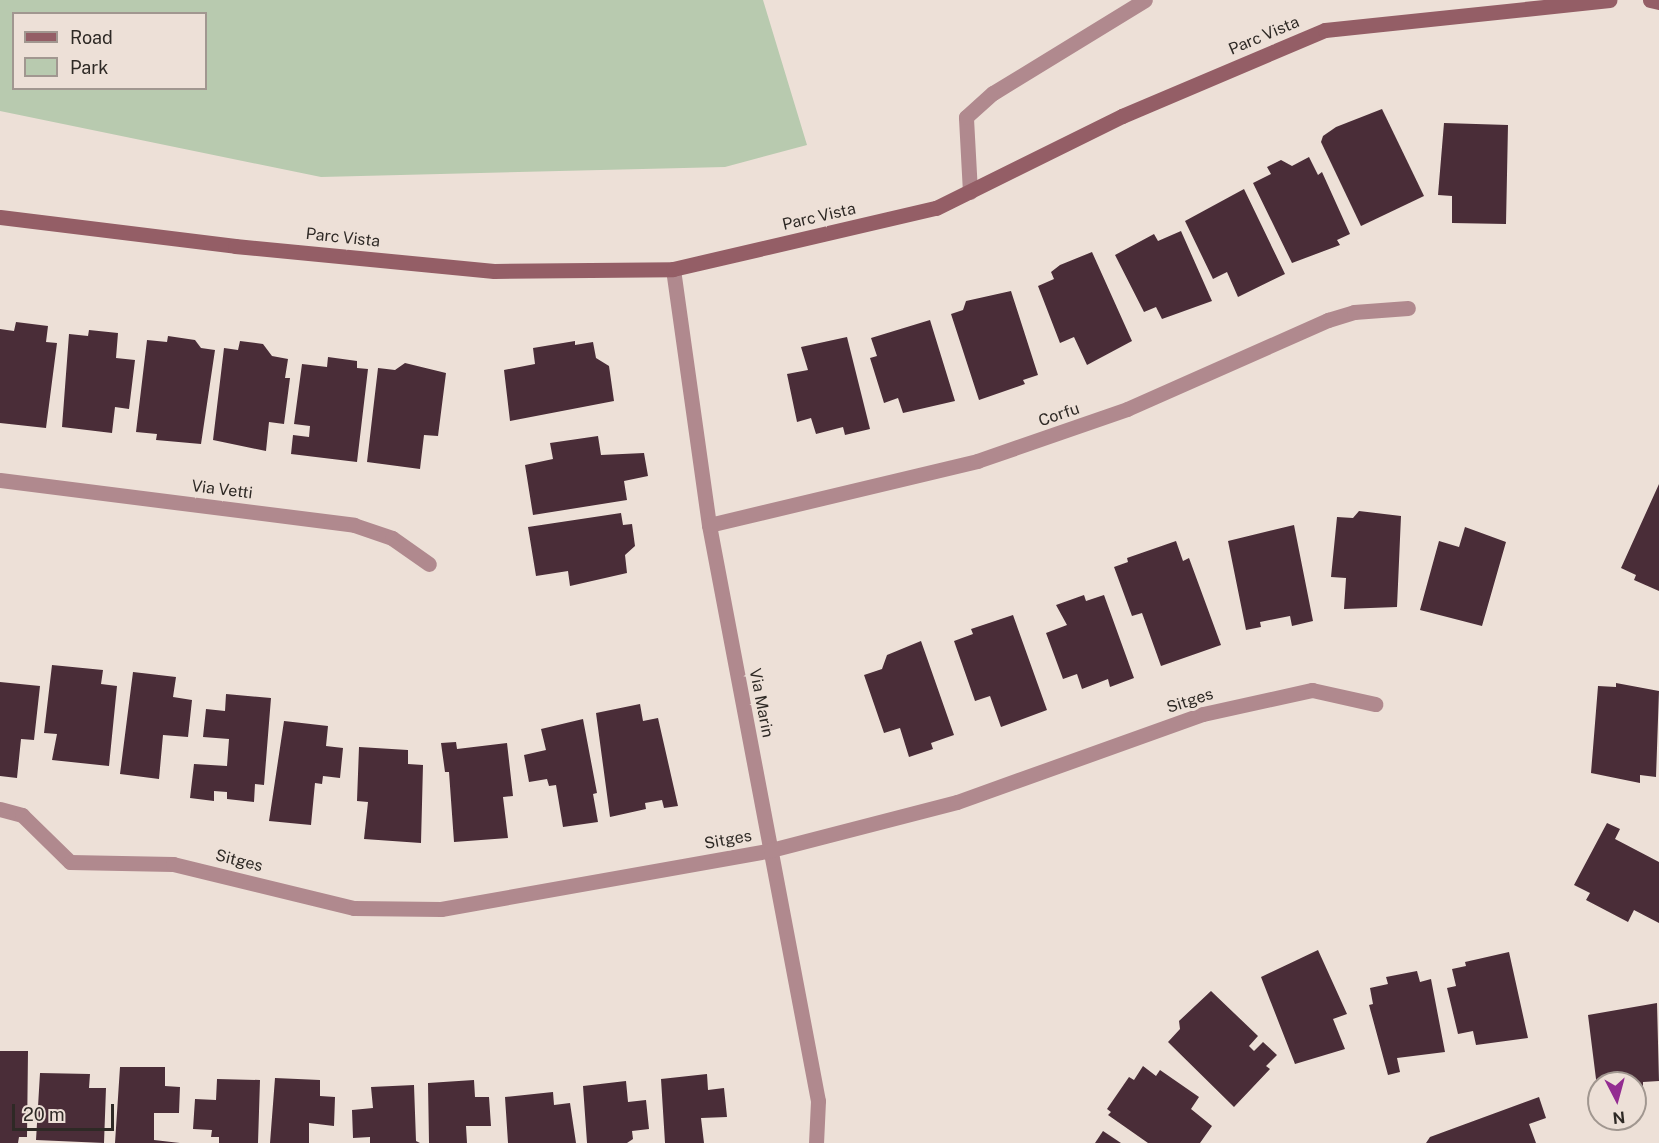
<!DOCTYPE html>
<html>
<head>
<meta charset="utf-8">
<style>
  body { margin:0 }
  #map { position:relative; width:1659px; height:1143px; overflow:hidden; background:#ede0d7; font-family:"Public Sans",sans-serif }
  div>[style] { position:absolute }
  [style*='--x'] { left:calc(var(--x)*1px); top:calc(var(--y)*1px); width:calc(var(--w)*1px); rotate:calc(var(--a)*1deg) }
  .green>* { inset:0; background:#b8caaf }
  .building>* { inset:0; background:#4a2d38 }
  .lane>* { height:15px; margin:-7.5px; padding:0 7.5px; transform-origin:7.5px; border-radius:7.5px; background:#b0898e }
  .street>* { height:15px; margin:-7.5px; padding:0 7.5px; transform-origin:7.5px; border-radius:7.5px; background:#b0898e }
  .secondary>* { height:15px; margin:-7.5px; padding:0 7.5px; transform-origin:7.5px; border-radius:7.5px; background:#945e66 }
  span { translate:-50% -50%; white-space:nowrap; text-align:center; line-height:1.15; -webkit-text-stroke:6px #ede0d7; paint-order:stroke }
  .street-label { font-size:16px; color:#2e2925 }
  .legend { position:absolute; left:12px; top:12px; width:195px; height:78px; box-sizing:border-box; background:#ede0d7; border:2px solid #a19790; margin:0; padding:8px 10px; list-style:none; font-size:18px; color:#2e2925 }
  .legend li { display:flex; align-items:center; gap:12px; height:30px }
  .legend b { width:30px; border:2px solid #a19790 }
  .north { position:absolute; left:1587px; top:1071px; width:60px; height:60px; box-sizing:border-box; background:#ede0d7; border:2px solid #a19790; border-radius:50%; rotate:174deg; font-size:16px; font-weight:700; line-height:24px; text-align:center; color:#2e2925 }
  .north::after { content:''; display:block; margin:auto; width:21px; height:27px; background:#932c91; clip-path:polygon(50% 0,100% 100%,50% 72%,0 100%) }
  .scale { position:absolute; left:12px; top:1104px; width:102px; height:27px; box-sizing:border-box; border:3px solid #2e2925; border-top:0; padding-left:8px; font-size:18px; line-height:21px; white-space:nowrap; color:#2e2925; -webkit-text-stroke:4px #ede0d7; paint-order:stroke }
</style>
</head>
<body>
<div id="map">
  <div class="green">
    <i style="clip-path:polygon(evenodd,0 0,763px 0,807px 145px,725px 167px,321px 177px,0 111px,0 0,14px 14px,206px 14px,206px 88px,14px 88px,14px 14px)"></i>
  </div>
  <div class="building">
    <i style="clip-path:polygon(1382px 109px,1424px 196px,1361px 226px,1321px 142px,1323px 136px,1336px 127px)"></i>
    <i style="clip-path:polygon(1444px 123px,1508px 125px,1506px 224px,1452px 223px,1452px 196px,1438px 195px)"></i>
    <i style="clip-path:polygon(1309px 157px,1318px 175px,1322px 172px,1350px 234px,1337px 240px,1340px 245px,1292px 263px,1253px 183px,1271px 174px,1267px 167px,1281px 160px,1292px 166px)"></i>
    <i style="clip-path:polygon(1244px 189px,1285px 274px,1238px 297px,1227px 272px,1213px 279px,1185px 221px)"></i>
    <i style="clip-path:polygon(1181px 231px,1212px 301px,1162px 319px,1156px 307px,1144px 312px,1115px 255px,1154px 234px,1158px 241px)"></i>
    <i style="clip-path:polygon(1092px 252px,1132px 341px,1087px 365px,1074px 337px,1060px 343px,1038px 286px,1054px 279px,1051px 272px,1060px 265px)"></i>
    <i style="clip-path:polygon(1011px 291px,1038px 375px,1023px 380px,1025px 384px,979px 400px,951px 314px,963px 310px,966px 301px)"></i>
    <i style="clip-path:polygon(930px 320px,955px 401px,903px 413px,898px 398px,884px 403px,870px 358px,877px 356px,871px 338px)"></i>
    <i style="clip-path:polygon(16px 322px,48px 326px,46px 342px,57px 343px,46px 428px,0 423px,0 329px,14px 331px)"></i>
    <i style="clip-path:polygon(89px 330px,118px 333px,116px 358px,135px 360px,129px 409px,115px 407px,112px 433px,62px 427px,69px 334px,88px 336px)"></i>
    <i style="clip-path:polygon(168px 336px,195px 340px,201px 348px,215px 350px,201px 444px,156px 440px,157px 434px,136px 432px,147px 340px,167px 342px)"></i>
    <i style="clip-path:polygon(847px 337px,870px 429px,845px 435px,843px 427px,816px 434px,811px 418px,797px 422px,787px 374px,808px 370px,801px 347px)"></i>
    <i style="clip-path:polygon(240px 341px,263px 344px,272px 356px,288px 359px,285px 378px,290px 378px,284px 424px,269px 422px,266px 451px,213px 440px,224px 348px,238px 350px)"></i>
    <i style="clip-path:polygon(575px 341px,575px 345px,593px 342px,596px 358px,609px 366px,614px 401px,510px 421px,504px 370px,535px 364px,533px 348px)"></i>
    <i style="clip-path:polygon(328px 357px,357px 361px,357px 368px,368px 369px,357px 462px,291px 454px,293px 435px,309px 437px,310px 426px,294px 424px,302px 364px,327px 367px)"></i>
    <i style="clip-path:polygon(405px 363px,446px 373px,438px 436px,424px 435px,420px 469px,367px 462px,378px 368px,395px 370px)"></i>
    <i style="clip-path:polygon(598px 436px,601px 455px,644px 453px,648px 476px,624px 481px,627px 500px,533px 515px,525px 465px,553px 459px,550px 443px)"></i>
    <i style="clip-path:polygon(1659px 484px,1659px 591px,1634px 580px,1636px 575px,1621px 568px)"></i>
    <i style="clip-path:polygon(1359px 511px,1401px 516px,1397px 607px,1344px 609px,1346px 578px,1331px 577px,1337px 517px,1353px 518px)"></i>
    <i style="clip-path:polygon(621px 513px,623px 525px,632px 524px,635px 546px,625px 555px,627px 573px,570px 586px,568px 571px,536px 576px,528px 527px)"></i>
    <i style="clip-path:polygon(1294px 525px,1313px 621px,1292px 626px,1290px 616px,1260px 622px,1261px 627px,1246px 630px,1228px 541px)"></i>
    <i style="clip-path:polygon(1465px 527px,1506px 542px,1482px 626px,1420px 610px,1439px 541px,1459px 547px)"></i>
    <i style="clip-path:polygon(1176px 541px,1183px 561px,1189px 558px,1221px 645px,1161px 666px,1142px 613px,1132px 616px,1114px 567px,1128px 562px,1127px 558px)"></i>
    <i style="clip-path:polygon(1084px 595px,1086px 601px,1104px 595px,1134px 678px,1110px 687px,1108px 679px,1082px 689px,1077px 674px,1063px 679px,1046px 633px,1067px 625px,1056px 605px)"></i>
    <i style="clip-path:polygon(1013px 615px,1047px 710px,1001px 727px,990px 696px,975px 701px,954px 641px,973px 634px,971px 629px)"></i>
    <i style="clip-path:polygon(921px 641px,954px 735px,931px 743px,933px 749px,909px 757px,900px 728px,884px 733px,864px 675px,882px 669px,887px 655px)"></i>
    <i style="clip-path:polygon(52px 665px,103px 670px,101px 684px,117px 686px,109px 766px,52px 760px,57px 734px,44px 733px)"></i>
    <i style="clip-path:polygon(133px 672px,176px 677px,173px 697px,192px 700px,188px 737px,163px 735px,159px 779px,120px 774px)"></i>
    <i style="clip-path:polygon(0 682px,40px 686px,34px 740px,21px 739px,17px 778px,0 776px)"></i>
    <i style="clip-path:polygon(1616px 683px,1659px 691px,1656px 777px,1640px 775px,1640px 783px,1591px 773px,1598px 686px,1616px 687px)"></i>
    <i style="clip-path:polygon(226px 694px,271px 698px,264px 785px,255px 784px,254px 802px,227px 799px,227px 792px,214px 791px,214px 801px,190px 798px,194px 764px,227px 766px,229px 739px,203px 737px,206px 709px,225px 711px)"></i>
    <i style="clip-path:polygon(640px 704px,643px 721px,658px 718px,678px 806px,664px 808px,662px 800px,645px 803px,646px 809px,610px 817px,596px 713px)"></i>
    <i style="clip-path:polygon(583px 719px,597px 793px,593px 794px,598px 822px,563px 827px,556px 785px,549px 786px,547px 779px,529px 782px,524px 755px,546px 750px,541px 729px)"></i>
    <i style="clip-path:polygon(284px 721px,328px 726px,326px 746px,343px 748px,340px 778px,323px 776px,322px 784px,315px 783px,311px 825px,269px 821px)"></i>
    <i style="clip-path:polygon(456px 742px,457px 749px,507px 743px,513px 796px,503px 797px,508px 838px,454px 842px,449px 772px,445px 772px,441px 743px)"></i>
    <i style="clip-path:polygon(359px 747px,408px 750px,408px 764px,423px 765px,421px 843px,364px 839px,368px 802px,357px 801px)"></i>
    <i style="clip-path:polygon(1607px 823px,1620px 829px,1615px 839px,1659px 862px,1659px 923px,1634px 910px,1628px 922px,1586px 900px,1590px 893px,1574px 885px)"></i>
    <i style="clip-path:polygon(1318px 950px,1347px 1014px,1333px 1019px,1345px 1049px,1295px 1064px,1261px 977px)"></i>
    <i style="clip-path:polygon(1509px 952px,1528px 1038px,1476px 1045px,1473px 1031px,1458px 1034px,1447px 988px,1456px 986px,1452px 969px,1466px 966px,1465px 962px)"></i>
    <i style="clip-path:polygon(1417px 971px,1420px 982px,1431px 979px,1445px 1052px,1397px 1058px,1400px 1072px,1388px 1075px,1369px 1005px,1373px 1004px,1370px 988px,1388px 984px,1386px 977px)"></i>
    <i style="clip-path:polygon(1211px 991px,1258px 1036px,1249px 1046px,1254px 1051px,1263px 1042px,1277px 1055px,1266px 1066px,1270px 1069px,1234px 1107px,1168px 1042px,1180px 1029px,1179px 1021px)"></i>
    <i style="clip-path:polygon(1657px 1003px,1659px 1081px,1643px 1082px,1643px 1107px,1635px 1108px,1635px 1083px,1599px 1083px,1598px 1095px,1588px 1015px)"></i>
    <i style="clip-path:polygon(0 1051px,28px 1051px,27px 1137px,19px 1137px,18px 1143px,0 1143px)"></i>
    <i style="clip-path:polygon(1143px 1066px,1156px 1076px,1160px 1070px,1199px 1097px,1191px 1109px,1212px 1126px,1200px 1143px,1148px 1143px,1108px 1115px,1111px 1112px,1107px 1109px,1129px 1077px,1134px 1080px)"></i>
    <i style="clip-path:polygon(120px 1067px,165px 1067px,165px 1086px,180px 1087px,179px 1113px,154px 1113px,154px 1140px,180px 1143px,115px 1143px)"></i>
    <i style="clip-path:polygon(40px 1073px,90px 1074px,89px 1088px,106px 1088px,104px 1143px,36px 1140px)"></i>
    <i style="clip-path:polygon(707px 1074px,708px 1090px,724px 1088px,727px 1117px,701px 1118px,704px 1143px,665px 1143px,661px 1079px)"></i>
    <i style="clip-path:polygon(275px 1078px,320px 1080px,320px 1096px,335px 1097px,334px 1126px,309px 1123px,309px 1143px,270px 1143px)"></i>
    <i style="clip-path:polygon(217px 1079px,260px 1080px,258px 1143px,219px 1143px,219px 1137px,211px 1137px,212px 1130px,193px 1129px,195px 1099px,216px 1100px)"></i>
    <i style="clip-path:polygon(474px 1080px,475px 1097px,489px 1097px,491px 1126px,466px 1126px,467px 1143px,429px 1143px,428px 1083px)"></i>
    <i style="clip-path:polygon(626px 1081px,628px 1102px,646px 1100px,649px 1129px,632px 1131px,633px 1139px,627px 1143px,587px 1143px,583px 1086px)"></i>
    <i style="clip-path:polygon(414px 1085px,416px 1141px,420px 1143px,370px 1143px,370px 1137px,353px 1138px,352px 1110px,373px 1108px,371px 1087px)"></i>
    <i style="clip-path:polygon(553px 1092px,554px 1105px,570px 1103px,576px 1143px,508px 1143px,505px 1097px)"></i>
    <i style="clip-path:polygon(1539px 1097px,1546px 1118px,1529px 1124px,1536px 1143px,1426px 1143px,1430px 1137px)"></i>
    <i style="clip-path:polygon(1103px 1131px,1121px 1143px,1095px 1143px)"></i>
  </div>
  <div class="lane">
    <i style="--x:970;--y:192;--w:75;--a:-93.1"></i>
    <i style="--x:966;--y:117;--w:36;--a:-42"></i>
    <i style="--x:993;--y:93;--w:178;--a:-31.5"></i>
    <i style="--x:0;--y:809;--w:23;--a:15"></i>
    <i style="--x:22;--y:815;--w:67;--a:44.4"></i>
  </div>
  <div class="street">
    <i style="--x:673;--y:269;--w:259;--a:82"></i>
    <i style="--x:709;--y:525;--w:586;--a:79.28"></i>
    <i style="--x:818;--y:1101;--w:42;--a:92.7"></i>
    <i style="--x:0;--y:480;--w:357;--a:7.2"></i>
    <i style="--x:354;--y:525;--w:40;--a:18.9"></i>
    <i style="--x:392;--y:538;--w:45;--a:35.1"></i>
    <i style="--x:709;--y:525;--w:276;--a:-13.4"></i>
    <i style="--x:977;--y:461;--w:159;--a:-19.1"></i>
    <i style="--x:1127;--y:409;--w:220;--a:-23.9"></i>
    <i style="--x:1328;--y:320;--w:27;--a:-17"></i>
    <i style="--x:1354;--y:312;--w:54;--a:-4.2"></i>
    <i style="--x:70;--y:862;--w:103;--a:1.1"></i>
    <i style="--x:173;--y:864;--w:186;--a:13.7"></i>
    <i style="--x:354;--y:908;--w:87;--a:0.7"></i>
    <i style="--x:441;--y:909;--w:335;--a:-10.1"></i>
    <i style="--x:771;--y:850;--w:192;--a:-14.5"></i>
    <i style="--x:957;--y:802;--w:261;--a:-19.7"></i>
    <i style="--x:1203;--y:714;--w:112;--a:-12.4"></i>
    <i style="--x:1312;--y:690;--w:65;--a:12.5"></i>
  </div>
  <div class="secondary">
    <i style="--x:1650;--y:0;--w:9;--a:13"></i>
    <i style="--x:0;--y:217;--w:237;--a:7"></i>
    <i style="--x:235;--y:246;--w:260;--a:5.5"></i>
    <i style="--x:494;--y:271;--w:179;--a:-0.6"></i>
    <i style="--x:673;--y:269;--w:270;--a:-13.1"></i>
    <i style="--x:936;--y:208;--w:208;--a:-26.3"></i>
    <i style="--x:1122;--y:116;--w:220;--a:-23"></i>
    <i style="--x:1325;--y:30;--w:286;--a:-6"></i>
  </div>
  <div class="street-label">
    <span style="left:1264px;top:36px;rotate:-23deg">Parc Vista</span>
    <span style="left:819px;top:217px;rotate:-13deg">Parc Vista</span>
    <span style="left:343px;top:238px;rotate:6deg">Parc Vista</span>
    <span style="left:1059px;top:415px;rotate:-19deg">Corfu</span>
    <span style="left:222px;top:490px;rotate:7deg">Via Vetti</span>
    <span style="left:1190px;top:701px;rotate:-18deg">Sitges</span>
    <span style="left:761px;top:703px;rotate:79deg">Via Marin</span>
    <span style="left:728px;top:840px;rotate:-10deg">Sitges</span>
    <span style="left:239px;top:861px;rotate:14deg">Sitges</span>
  </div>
  <ul class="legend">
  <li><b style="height:8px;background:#945e66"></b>Road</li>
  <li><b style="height:16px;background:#b8caaf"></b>Park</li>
  </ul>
  <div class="north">N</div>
  <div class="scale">20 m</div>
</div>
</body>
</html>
